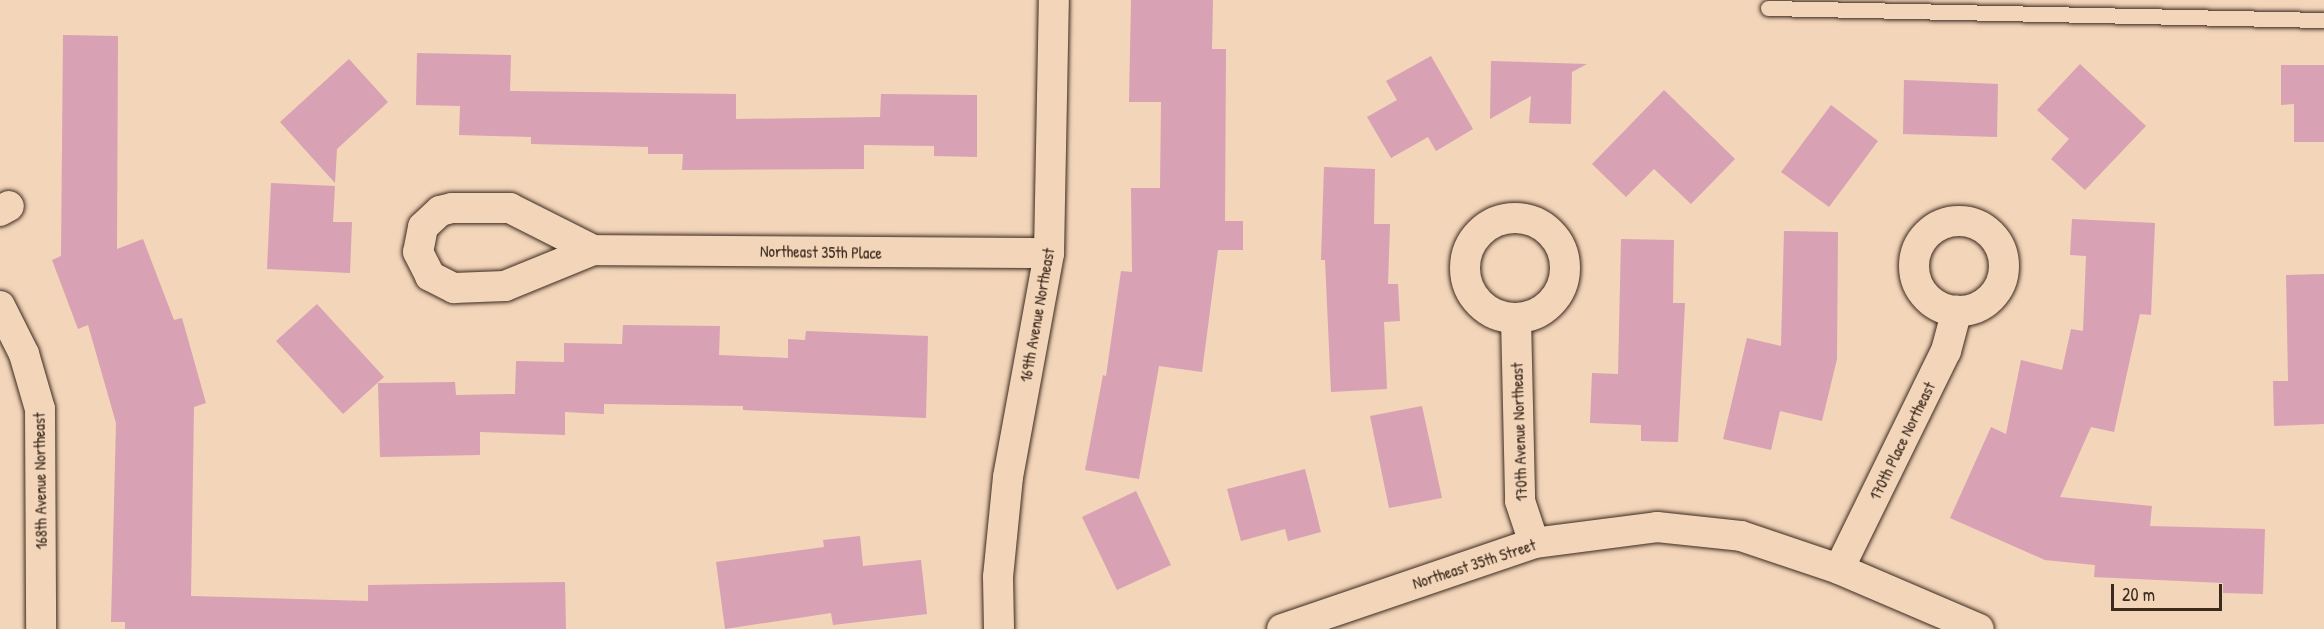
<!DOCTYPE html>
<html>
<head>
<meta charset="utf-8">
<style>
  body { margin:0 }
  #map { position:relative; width:2324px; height:629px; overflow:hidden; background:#f3d5b9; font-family:"Patrick Hand",sans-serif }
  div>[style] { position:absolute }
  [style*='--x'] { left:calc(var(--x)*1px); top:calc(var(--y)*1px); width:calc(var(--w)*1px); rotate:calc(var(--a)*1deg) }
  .building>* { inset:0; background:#d8a1b4 }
  .roads { filter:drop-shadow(0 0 2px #3b2a1e) drop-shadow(0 0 2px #3b2a1e) }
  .lane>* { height:15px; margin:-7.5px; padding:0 7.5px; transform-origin:7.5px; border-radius:7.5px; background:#f3d5b9 }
  .street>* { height:30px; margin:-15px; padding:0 15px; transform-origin:15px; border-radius:15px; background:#f3d5b9 }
  .street>.ring { margin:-15px; padding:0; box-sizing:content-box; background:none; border:30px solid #f3d5b9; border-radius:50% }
  span { translate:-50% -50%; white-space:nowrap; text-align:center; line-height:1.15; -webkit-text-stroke:4.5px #f3d5b9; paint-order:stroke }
  .street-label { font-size:16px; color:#3b2a1e }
  .scale { position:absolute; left:2111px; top:584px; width:111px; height:27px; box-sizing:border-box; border:3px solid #3b2a1e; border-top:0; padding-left:8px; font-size:18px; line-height:21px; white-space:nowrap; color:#3b2a1e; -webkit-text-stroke:4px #f3d5b9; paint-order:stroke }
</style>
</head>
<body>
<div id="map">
  <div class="building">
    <i style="clip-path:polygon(1131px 0,1213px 0,1212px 49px,1226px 49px,1225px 221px,1243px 221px,1243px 250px,1218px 250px,1202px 372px,1159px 366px,1139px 479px,1085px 470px,1103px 375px,1106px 376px,1121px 271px,1132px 272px,1131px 188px,1160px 188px,1161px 102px,1129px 102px)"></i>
    <i style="clip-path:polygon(63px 35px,118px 36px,117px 249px,143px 239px,174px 320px,182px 318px,206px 403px,194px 407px,191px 596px,368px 601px,368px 585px,565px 582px,566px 629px,125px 629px,125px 622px,111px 622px,116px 423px,88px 325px,78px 329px,52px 260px,61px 256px)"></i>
    <i style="clip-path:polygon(417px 53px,511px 55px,510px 91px,736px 94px,736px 119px,880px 117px,881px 94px,977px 95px,977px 157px,934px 156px,934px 146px,864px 145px,864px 169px,682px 170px,683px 154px,648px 154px,648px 147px,531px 144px,531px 137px,459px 135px,460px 106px,416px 105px)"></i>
    <i style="clip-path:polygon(1431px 56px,1473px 129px,1436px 151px,1428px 137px,1391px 158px,1367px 117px,1397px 100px,1386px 81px)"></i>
    <i style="clip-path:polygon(349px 59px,388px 102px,337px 149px,335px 183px,280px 122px)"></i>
    <i style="clip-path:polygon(1491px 61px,1587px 64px,1572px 72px,1571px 124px,1529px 123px,1531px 96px,1490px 119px)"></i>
    <i style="clip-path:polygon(2080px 64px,2146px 126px,2085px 190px,2051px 159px,2069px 139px,2037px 110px)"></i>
    <i style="clip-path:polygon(2281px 65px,2324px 65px,2324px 142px,2294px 142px,2294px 104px,2281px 105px)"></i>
    <i style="clip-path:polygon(1904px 80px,1998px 84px,1997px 137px,1903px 134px)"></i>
    <i style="clip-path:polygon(1664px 90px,1735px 159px,1691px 204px,1654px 169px,1626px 197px,1592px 164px)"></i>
    <i style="clip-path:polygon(1831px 105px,1878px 141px,1829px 207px,1781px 172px)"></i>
    <i style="clip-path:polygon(1324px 167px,1375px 169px,1374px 224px,1390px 224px,1388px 284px,1398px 284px,1400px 321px,1384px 322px,1387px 389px,1331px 392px,1325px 260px,1321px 260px)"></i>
    <i style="clip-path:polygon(271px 183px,335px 186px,333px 222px,352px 222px,350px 273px,267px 269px)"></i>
    <i style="clip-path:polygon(2072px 219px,2155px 223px,2151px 315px,2140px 314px,2114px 432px,2091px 427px,2060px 497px,2152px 506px,2150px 526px,2265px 529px,2263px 594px,2223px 593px,2223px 583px,2094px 577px,2095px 565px,2045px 560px,1950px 518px,1991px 427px,2006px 434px,2021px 360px,2062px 370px,2071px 329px,2083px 331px,2086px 256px,2070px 255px)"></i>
    <i style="clip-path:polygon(1784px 231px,1838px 232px,1837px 359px,1822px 421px,1780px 411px,1771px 450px,1723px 439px,1747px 338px,1781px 346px)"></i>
    <i style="clip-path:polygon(1621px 239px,1674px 240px,1673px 303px,1685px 303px,1678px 442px,1641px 441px,1641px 425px,1590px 423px,1592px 373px,1618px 374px)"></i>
    <i style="clip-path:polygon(2324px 274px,2324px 424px,2274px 426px,2273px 381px,2288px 381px,2286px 275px)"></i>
    <i style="clip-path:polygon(317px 304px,384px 377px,343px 414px,276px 341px)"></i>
    <i style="clip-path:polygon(623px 325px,720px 326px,719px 355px,788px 358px,788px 339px,805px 340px,806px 331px,928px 336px,926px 418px,743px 410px,743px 406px,604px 404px,604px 414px,565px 412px,565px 435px,480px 432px,480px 455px,380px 457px,378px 383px,455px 382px,456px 395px,515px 394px,516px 361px,564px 362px,564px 343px,622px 344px)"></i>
    <i style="clip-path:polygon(1422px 406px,1442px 498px,1389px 508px,1370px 416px)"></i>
    <i style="clip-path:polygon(1305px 469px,1321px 532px,1288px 541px,1285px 529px,1241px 541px,1227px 489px)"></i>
    <i style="clip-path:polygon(1136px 491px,1171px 565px,1117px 590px,1082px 517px)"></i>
    <i style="clip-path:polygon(860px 536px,863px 566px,921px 560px,927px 614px,833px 625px,831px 613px,725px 629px,716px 562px,824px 547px,823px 540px)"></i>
  </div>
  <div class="roads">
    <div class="lane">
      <i style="--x:1768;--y:8;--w:556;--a:1.24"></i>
    </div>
    <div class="street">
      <i style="--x:0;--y:211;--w:10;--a:-29"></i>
      <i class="ring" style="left:1465px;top:218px;width:70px;height:70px"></i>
      <i class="ring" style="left:1914px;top:221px;width:60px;height:60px"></i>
      <i style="--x:593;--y:250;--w:93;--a:-153.2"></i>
      <i style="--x:510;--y:208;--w:58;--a:180"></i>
      <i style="--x:452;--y:208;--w:12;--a:166"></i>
      <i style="--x:440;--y:211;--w:23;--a:137"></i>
      <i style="--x:423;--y:227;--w:25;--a:101"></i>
      <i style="--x:418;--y:252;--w:27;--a:63"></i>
      <i style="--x:430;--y:276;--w:27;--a:27"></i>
      <i style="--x:454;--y:288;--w:51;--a:-2.2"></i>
      <i style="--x:505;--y:286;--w:95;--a:-22.2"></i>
      <i style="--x:593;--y:250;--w:456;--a:0.4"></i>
      <i style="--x:0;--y:306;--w:54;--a:63.4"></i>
      <i style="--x:24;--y:354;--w:57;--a:73.8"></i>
      <i style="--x:40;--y:409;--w:220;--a:89.7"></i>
      <i style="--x:1516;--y:318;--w:183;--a:88.7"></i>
      <i style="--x:1520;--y:501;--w:44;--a:71.6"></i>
      <i style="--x:1839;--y:569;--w:243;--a:-63.9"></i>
      <i style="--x:1946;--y:351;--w:42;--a:-75"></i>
      <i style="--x:999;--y:629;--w:52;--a:-91.1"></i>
      <i style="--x:998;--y:577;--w:100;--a:-84.3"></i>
      <i style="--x:1008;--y:477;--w:228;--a:-79.6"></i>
      <i style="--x:1049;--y:253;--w:253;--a:-88.9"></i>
      <i style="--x:1282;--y:629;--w:266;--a:-18.8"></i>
      <i style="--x:1534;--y:543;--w:124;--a:-7.4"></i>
      <i style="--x:1657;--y:527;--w:84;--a:6.1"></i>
      <i style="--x:1741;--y:536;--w:103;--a:18.6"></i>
      <i style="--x:1839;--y:569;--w:152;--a:23.2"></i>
    </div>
  </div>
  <div class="street-label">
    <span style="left:821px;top:252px;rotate:1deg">Northeast 35th Place</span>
    <span style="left:1037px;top:315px;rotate:-80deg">169th Avenue Northeast</span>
    <span style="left:1519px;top:432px;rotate:-92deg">170th Avenue Northeast</span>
    <span style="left:1902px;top:441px;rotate:-64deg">170th Place Northeast</span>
    <span style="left:40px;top:481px;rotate:-91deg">168th Avenue Northeast</span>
    <span style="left:1474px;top:564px;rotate:-18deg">Northeast 35th Street</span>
  </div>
  <div class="scale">20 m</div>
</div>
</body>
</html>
